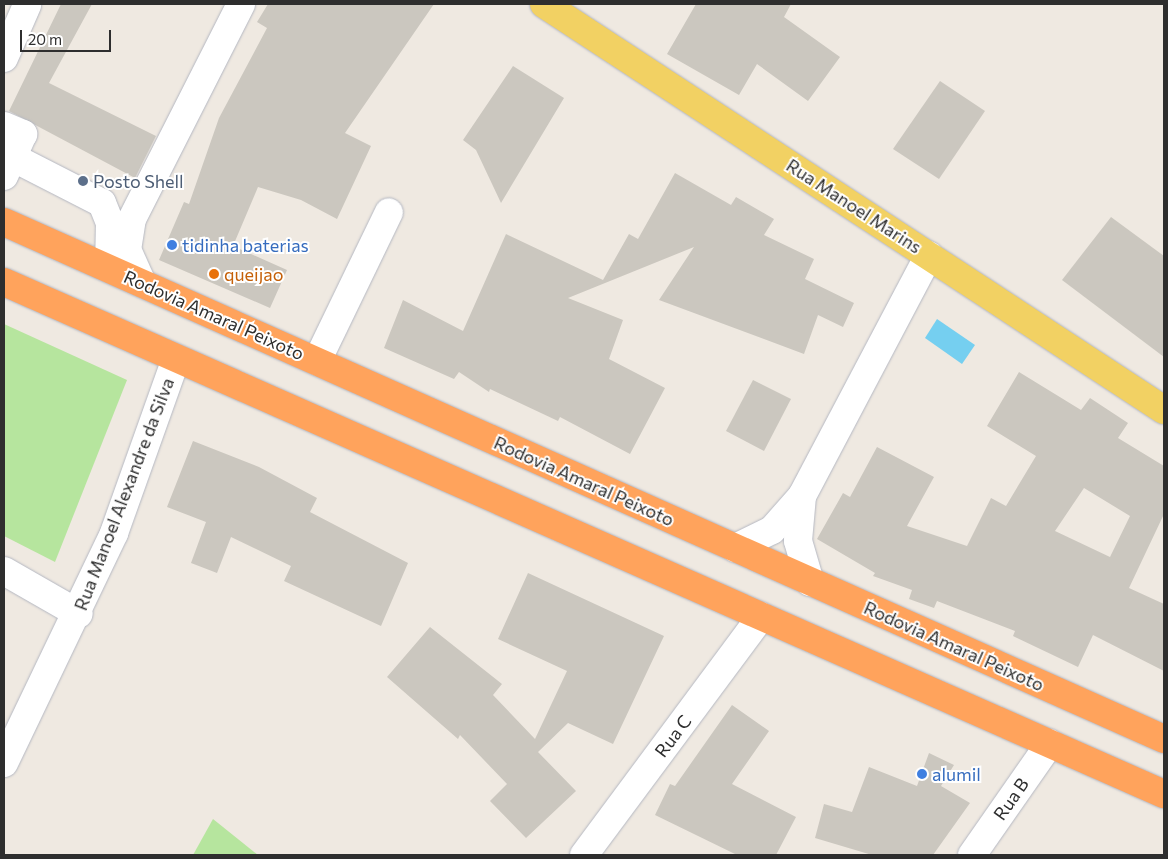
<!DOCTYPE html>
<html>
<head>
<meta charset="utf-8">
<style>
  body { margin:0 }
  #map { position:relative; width:1168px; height:859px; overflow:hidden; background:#efe9e1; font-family:Commissioner,sans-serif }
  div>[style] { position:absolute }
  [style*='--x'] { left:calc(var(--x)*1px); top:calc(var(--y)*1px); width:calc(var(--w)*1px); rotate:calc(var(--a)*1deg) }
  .green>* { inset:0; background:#b6e59e }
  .water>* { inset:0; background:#75cff0 }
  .building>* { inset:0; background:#cbc7bf }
  .roads { filter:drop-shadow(0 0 1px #b4b7c1) drop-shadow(0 0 1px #b4b7c1) }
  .minor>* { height:28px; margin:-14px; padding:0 14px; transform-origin:14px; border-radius:14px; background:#fff }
  .major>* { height:28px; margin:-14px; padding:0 14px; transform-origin:14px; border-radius:14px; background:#f2d163 }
  .highway>* { height:28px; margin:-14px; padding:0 14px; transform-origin:14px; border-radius:14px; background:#ffa35c }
  .dots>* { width:14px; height:14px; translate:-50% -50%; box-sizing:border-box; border:2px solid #fff; border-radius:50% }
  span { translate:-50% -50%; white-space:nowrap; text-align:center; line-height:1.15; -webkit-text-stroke:4px #fff; paint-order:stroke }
  .service-label { font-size:18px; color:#4e5e75 }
  .left { translate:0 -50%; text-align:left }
  .street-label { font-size:18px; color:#2e2e2e }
  .shop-label { font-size:18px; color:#366cbe }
  .food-label { font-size:18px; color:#c56008 }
  .frame { position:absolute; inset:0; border:5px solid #2e2e2e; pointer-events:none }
  .scale { position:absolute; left:20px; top:30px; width:91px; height:22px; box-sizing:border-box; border:2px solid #2e2e2e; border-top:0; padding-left:6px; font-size:15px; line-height:18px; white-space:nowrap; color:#2e2e2e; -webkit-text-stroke:4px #fff; paint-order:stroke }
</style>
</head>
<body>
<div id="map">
  <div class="green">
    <i style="clip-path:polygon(4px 324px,127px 380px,55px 562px,4px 536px)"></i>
    <i style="clip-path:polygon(213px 819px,258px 855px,193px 855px)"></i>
  </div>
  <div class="water">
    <i style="clip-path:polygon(937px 319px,975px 345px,962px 364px,925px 338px)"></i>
  </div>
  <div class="building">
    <i style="clip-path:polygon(61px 4px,92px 4px,49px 83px,156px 136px,135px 178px,9px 111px)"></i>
    <i style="clip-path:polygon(268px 4px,434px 4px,345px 133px,371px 146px,337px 219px,301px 200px,258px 187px,233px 246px,287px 270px,270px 308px,159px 260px,184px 202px,189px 204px,219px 118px,267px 28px,257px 22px)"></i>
    <i style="clip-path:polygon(696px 4px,791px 4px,784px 17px,840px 57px,808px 101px,757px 64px,739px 95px,667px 54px)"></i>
    <i style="clip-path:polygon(513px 66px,564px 98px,501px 203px,476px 150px,463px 140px)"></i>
    <i style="clip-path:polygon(940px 81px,985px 111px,939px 179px,893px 149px)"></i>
    <i style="clip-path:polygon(675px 173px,731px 205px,736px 197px,774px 219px,764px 235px,814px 259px,805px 279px,854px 303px,843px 327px,818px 315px,804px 354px,659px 300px,694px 247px,568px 298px,623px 320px,609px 359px,665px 388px,630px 454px,560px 417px,558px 421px,490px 389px,489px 392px,459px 372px,454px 379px,384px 348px,403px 300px,463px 331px,506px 234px,603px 280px,629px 234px,638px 239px)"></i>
    <i style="clip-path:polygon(1111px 217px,1164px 256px,1164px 357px,1062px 280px)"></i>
    <i style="clip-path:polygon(evenodd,1019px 372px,1081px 410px,1090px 398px,1128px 423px,1118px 438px,1164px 466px,1164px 514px,1129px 588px,1164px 604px,1164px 671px,1093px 635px,1078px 667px,1013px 636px,1015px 631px,937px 601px,934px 608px,909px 599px,912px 590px,873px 576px,875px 573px,817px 539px,843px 493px,850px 497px,877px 447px,934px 477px,907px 526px,967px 546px,991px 498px,1006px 506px,1036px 456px,987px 426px,1019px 372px,1084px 488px,1130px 516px,1110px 557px,1055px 531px,1084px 488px)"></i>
    <i style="clip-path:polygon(753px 380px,791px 399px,764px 451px,726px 431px)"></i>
    <i style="clip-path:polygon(193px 441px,259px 467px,317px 498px,310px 512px,408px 563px,381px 626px,284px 581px,291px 566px,231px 537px,217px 573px,191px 563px,206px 522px,167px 507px)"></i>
    <i style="clip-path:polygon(528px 573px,664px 636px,613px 744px,568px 723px,538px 752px,576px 791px,526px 838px,490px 801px,507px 784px,460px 735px,458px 739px,387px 677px,430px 627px,502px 684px,493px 695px,535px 739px,567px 671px,498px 639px)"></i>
    <i style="clip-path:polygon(732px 705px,769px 731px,732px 784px,796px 817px,776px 855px,737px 855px,655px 815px,670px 784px,675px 786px)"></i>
    <i style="clip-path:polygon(929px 753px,954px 765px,941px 786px,970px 803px,933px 855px,872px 855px,815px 838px,824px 804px,852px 812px,869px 767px,917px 786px)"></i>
  </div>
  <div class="roads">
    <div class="minor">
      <i style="--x:4;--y:58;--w:58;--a:-66.5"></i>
      <i style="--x:4;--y:126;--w:21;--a:23"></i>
      <i style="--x:23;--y:134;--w:46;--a:114.3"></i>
      <i style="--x:12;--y:157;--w:101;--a:27.1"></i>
      <i style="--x:102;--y:203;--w:22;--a:68"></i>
      <i style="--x:110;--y:223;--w:45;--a:91.3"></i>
      <i style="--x:142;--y:283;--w:36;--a:-114"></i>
      <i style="--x:127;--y:250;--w:31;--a:-81"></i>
      <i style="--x:132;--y:219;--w:241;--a:-63.1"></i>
      <i style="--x:317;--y:361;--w:165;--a:-64.2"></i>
      <i style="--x:802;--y:496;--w:45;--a:95.1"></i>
      <i style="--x:798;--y:541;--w:43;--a:73.7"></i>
      <i style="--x:735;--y:548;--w:41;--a:-25.9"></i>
      <i style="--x:772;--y:530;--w:45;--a:-48.6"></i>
      <i style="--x:802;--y:496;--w:272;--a:-62.2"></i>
      <i style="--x:4;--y:571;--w:86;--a:29.8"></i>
      <i style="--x:4;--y:763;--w:255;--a:-64.4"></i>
      <i style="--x:114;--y:533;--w:185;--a:-70.4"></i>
      <i style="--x:584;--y:855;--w:297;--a:-53.4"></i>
      <i style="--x:972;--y:855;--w:136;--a:-55.1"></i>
    </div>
    <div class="major">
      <i style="--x:544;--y:4;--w:741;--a:33.22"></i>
    </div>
    <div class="highway">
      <i style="--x:4;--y:222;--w:1270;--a:24.02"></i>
      <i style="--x:4;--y:282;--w:1268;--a:23.82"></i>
    </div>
  </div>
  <div class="dots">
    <i style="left:83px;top:181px;background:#5c6f8a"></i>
    <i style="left:172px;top:245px;background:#3f7fe0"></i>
    <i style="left:214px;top:274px;background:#e8710a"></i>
    <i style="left:922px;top:774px;background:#3f7fe0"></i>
  </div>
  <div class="service-label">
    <span class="left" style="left:93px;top:181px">Posto Shell</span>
  </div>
  <div class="street-label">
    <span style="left:854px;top:206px;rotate:33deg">Rua Manoel Marins</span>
    <span style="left:214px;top:315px;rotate:24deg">Rodovia Amaral Peixoto</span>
    <span style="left:584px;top:481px;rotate:24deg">Rodovia Amaral Peixoto</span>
    <span style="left:124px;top:494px;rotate:-69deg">Rua Manoel Alexandre da Silva</span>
    <span style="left:954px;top:646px;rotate:24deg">Rodovia Amaral Peixoto</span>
    <span style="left:673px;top:736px;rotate:-53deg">Rua C</span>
    <span style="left:1011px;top:799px;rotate:-55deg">Rua B</span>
  </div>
  <div class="shop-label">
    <span class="left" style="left:182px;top:245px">tidinha baterias</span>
    <span class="left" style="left:932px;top:774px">alumil</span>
  </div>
  <div class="food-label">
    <span class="left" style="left:224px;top:274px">queijao</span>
  </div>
  <div class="frame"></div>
  <div class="scale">20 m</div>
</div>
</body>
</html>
